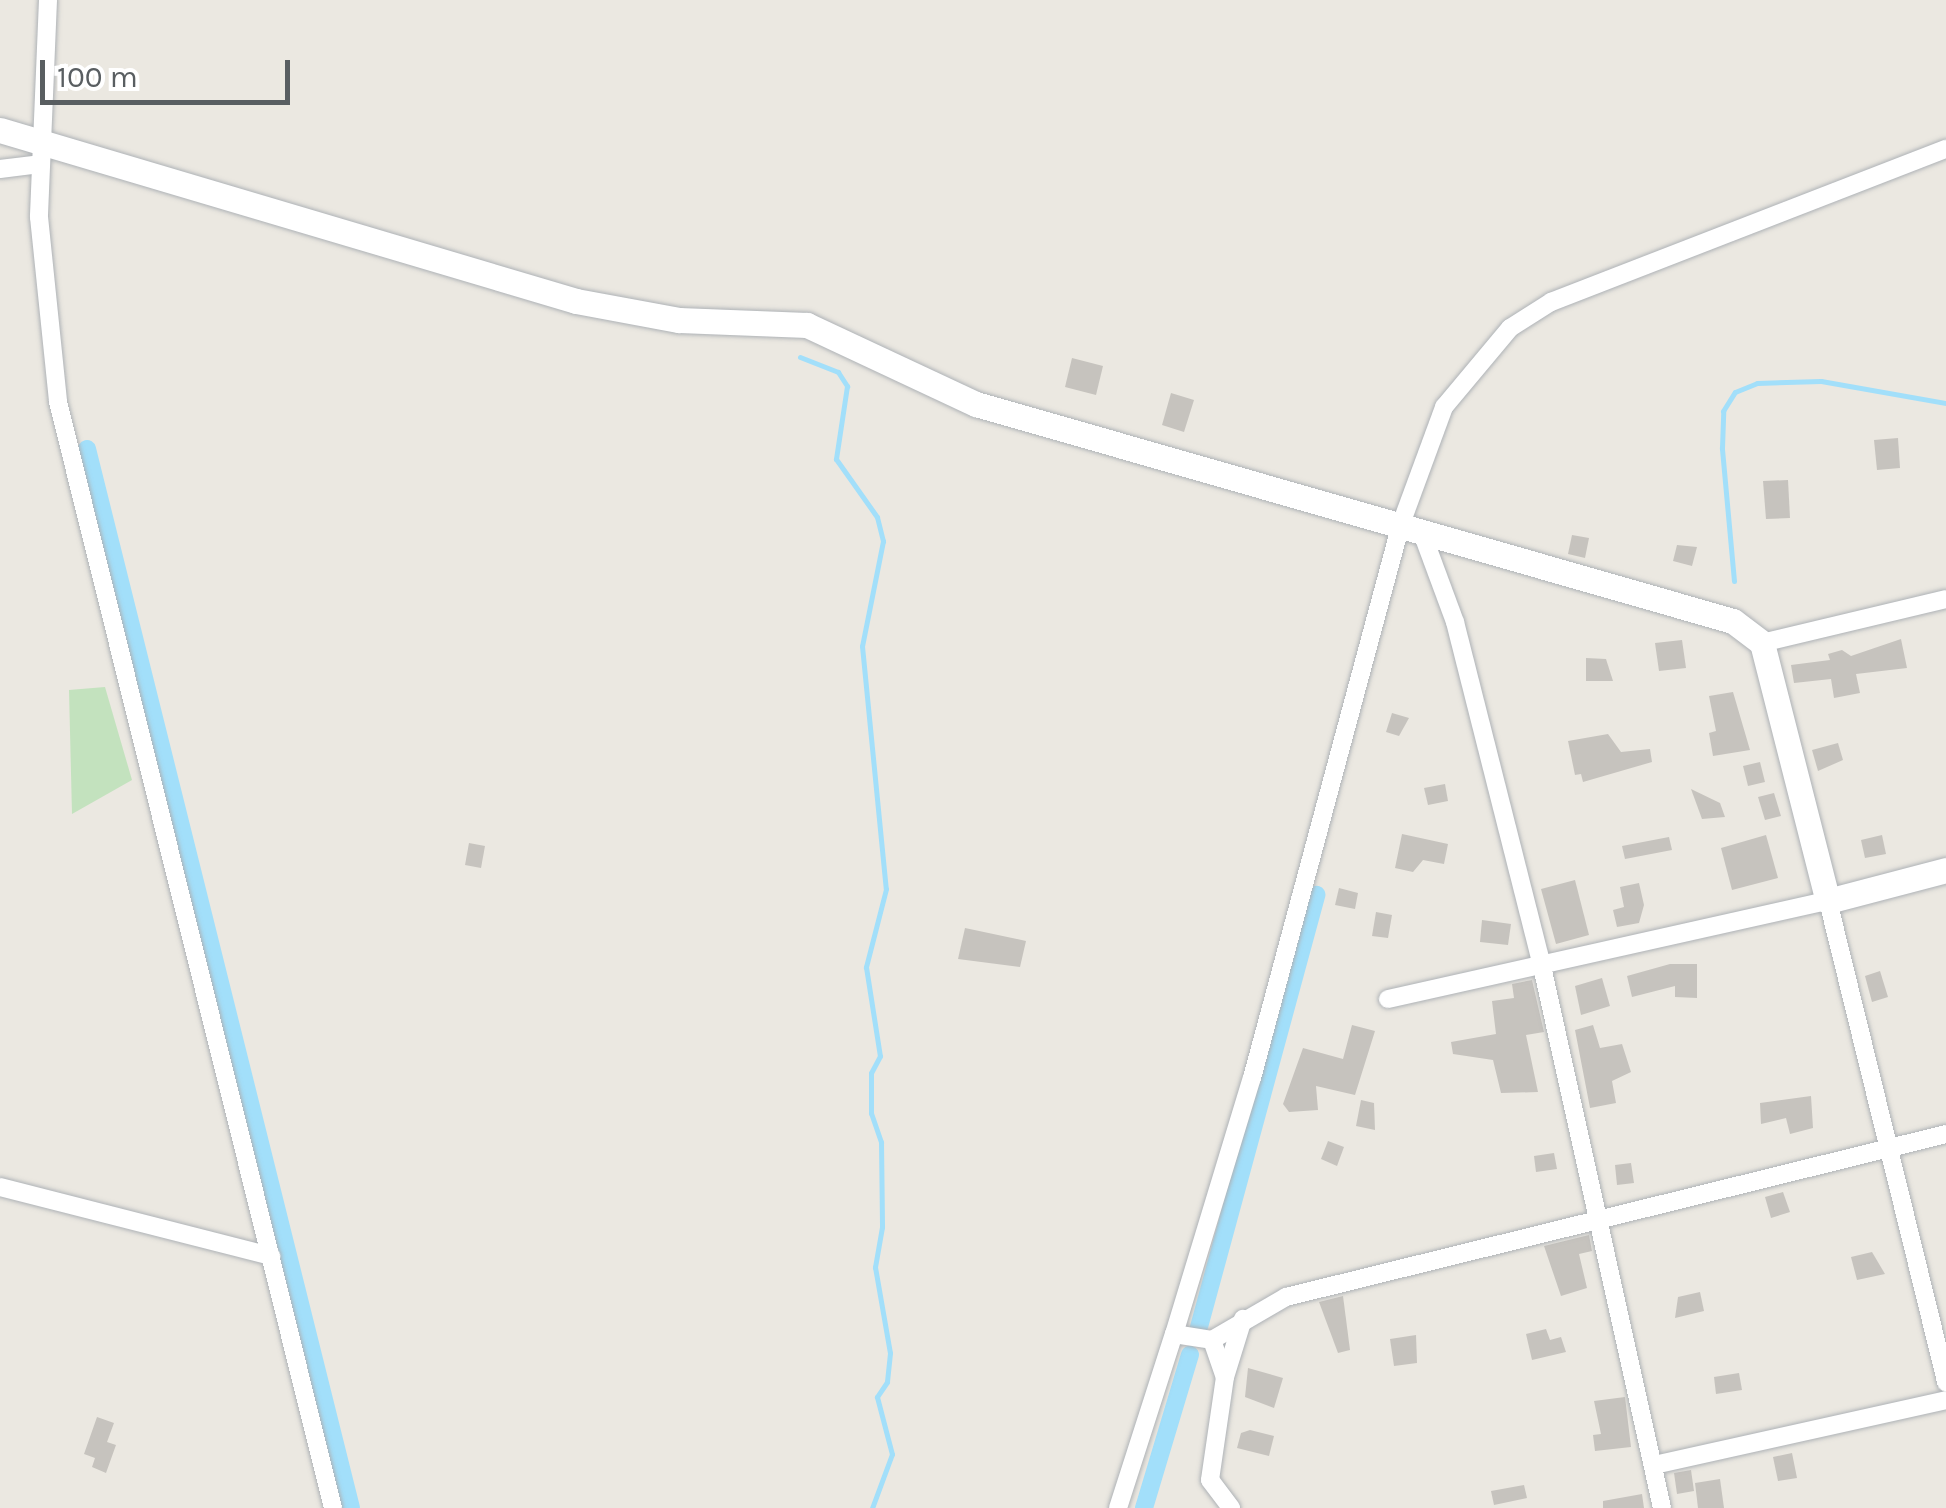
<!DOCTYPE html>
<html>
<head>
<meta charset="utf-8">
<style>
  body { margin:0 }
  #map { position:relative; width:1946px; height:1508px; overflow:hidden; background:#ebe8e1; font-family:Karla,sans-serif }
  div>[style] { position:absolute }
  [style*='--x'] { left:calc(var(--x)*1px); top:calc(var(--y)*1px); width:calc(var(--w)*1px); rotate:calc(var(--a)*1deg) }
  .green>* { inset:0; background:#c3e2be }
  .stream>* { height:5px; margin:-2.5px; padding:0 2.5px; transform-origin:2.5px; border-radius:2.5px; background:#a2dffa }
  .canal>* { height:18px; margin:-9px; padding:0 9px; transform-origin:9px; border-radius:9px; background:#a2dffa }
  .building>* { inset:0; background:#c6c3be }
  .roads { filter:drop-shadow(0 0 2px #aeb2b6) drop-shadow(0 0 2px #aeb2b6) }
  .street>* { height:18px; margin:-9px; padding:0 9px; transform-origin:9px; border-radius:9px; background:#fff }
  .secondary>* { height:25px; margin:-12.5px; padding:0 12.5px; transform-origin:12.5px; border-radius:12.5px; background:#fff }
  span { translate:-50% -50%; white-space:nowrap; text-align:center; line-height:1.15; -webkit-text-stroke:8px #fff; paint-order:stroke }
  .scale { position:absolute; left:40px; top:60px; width:250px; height:45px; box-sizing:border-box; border:5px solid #595e61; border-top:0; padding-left:12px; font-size:30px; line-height:35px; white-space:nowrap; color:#595e61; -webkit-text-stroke:8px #fff; paint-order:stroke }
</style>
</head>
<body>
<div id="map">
  <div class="green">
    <i style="clip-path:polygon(105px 687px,132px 780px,72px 814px,69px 690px)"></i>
  </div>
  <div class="stream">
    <i style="--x:800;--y:357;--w:41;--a:21.5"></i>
    <i style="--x:838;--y:372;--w:17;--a:57"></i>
    <i style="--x:847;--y:386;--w:74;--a:98.6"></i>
    <i style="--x:836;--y:459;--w:71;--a:54.7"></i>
    <i style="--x:877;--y:517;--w:25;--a:76"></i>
    <i style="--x:883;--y:541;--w:107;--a:101.3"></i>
    <i style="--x:862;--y:646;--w:244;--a:84.4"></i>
    <i style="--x:886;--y:889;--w:81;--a:104.4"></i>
    <i style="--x:866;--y:967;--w:90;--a:81.1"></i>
    <i style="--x:880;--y:1056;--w:19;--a:118"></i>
    <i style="--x:871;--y:1073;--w:40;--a:90"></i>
    <i style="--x:871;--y:1113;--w:31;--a:71"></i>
    <i style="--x:881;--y:1142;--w:85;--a:89.3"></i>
    <i style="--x:882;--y:1227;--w:41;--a:99.9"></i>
    <i style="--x:875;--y:1267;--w:87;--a:80.1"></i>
    <i style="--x:890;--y:1353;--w:29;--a:96"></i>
    <i style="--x:887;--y:1382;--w:18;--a:124"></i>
    <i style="--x:877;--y:1397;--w:59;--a:75.3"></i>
    <i style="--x:892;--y:1454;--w:58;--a:110.3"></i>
    <i style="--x:1734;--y:581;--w:134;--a:-95.2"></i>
    <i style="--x:1722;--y:448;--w:37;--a:-88"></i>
    <i style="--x:1723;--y:411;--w:22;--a:-58"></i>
    <i style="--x:1735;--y:392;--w:24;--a:-22"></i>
    <i style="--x:1757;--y:383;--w:64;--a:-1.8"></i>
    <i style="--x:1821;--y:381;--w:127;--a:10"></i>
  </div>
  <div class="canal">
    <i style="--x:87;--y:449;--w:1091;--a:76"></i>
    <i style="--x:1199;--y:1327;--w:448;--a:-74.8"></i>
    <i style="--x:1144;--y:1508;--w:160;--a:-73.3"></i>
  </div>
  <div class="building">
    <i style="clip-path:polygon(1072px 358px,1103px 366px,1096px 395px,1065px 387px)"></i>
    <i style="clip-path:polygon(1171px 393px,1194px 400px,1184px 432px,1162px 425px)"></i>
    <i style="clip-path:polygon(1898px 438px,1900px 468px,1877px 470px,1874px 440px)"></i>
    <i style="clip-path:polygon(1788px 480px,1790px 518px,1766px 519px,1763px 481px)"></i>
    <i style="clip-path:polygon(1572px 535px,1589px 538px,1585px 558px,1568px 554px)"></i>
    <i style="clip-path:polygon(1677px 545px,1697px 547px,1692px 566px,1673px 561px)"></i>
    <i style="clip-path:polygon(1901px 639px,1907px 668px,1856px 674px,1860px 693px,1834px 698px,1831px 679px,1794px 683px,1791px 665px,1830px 660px,1828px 654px,1842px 650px,1851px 656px)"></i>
    <i style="clip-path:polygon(1682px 640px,1686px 668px,1659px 671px,1655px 643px)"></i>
    <i style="clip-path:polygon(1586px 658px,1606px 659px,1613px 681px,1586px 681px)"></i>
    <i style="clip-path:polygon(1733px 692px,1750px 750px,1713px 756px,1709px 733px,1716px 731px,1709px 696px)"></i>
    <i style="clip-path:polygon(1392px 713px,1409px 718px,1399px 736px,1386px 732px)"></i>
    <i style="clip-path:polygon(1608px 734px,1621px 752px,1650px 749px,1652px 762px,1583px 782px,1581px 774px,1575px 775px,1568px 741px)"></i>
    <i style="clip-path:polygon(1838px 743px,1843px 760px,1818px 771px,1812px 750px)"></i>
    <i style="clip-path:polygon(1760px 762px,1765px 782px,1748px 786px,1743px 766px)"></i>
    <i style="clip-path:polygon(1445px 784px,1448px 801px,1428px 805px,1424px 788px)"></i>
    <i style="clip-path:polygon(1691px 789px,1720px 803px,1725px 817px,1702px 819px)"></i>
    <i style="clip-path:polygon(1774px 793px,1781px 816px,1765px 820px,1758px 797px)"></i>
    <i style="clip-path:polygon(1402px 834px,1448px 844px,1444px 864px,1423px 860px,1413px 872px,1395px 868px)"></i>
    <i style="clip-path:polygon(1766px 835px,1778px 878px,1732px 890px,1721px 848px)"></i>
    <i style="clip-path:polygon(1882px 835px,1886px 854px,1865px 858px,1861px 840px)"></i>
    <i style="clip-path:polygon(1669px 837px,1672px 850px,1625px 859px,1622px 846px)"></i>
    <i style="clip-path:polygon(469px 843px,485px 846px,481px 868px,465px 865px)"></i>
    <i style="clip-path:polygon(1575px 880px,1589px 935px,1556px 944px,1541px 889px)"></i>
    <i style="clip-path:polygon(1639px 883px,1644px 905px,1639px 923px,1617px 927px,1613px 910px,1624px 907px,1620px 887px)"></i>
    <i style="clip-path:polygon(1339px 888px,1358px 893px,1355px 909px,1335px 905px)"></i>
    <i style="clip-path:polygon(1376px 912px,1392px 915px,1388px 938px,1372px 936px)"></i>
    <i style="clip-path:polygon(1482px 920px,1511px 924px,1508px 945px,1480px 942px)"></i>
    <i style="clip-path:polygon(965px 928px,1026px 941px,1020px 967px,958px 959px)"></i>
    <i style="clip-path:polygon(1670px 964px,1697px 964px,1697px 998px,1675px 997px,1675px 986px,1632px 997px,1627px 976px)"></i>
    <i style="clip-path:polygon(1880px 971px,1888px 997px,1872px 1002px,1865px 976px)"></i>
    <i style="clip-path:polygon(1602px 978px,1610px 1006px,1581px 1015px,1575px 986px)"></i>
    <i style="clip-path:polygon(1532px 980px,1544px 1032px,1526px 1035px,1538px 1092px,1501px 1093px,1493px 1060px,1453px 1054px,1451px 1042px,1496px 1034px,1492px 1001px,1514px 998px,1512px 984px)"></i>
    <i style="clip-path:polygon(1352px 1025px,1375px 1031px,1355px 1095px,1316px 1086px,1318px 1110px,1289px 1112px,1283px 1104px,1303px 1048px,1343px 1059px)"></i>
    <i style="clip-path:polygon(1593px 1025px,1600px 1048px,1622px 1044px,1631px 1072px,1612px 1081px,1616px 1103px,1590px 1108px,1575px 1030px)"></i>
    <i style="clip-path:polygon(1811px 1096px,1813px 1128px,1790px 1134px,1786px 1118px,1761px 1124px,1760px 1103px)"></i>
    <i style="clip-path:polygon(1361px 1100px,1374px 1103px,1375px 1130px,1356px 1126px)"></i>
    <i style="clip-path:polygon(1328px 1141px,1344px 1147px,1337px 1166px,1321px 1159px)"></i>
    <i style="clip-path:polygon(1554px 1153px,1557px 1169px,1536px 1172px,1534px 1156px)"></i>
    <i style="clip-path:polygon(1631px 1163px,1634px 1183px,1617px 1185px,1615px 1165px)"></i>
    <i style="clip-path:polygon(1783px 1192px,1790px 1212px,1771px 1218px,1765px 1197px)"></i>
    <i style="clip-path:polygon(1589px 1235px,1592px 1251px,1579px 1254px,1587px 1288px,1561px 1296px,1544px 1246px)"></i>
    <i style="clip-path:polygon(1872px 1252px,1885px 1274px,1857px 1280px,1851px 1257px)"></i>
    <i style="clip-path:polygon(1700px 1292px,1704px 1311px,1675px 1318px,1678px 1297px)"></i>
    <i style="clip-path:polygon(1343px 1296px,1350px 1350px,1338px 1353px,1319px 1302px)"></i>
    <i style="clip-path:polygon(1546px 1329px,1550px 1340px,1561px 1337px,1566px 1352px,1532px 1360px,1526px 1334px)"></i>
    <i style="clip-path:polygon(1416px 1335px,1417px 1363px,1394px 1366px,1390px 1339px)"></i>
    <i style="clip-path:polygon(1248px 1368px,1283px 1378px,1274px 1408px,1245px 1397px)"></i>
    <i style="clip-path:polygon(1739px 1373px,1742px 1390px,1716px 1394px,1714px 1377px)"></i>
    <i style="clip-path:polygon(1625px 1397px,1631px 1447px,1595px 1451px,1593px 1435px,1601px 1434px,1594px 1401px)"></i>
    <i style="clip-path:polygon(97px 1417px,114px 1423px,107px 1442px,116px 1445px,106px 1473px,92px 1467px,95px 1458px,84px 1454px)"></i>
    <i style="clip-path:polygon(1250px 1430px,1274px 1436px,1269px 1456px,1237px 1448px,1241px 1433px)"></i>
    <i style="clip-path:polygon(1792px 1453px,1797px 1478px,1778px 1481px,1773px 1457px)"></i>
    <i style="clip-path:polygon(1691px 1470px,1694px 1491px,1677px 1494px,1674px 1473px)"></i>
    <i style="clip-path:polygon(1720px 1479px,1724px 1508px,1698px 1508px,1695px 1483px)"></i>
    <i style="clip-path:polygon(1524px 1485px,1527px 1498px,1494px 1505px,1491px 1491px)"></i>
    <i style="clip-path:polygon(1642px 1494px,1644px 1508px,1603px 1508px,1603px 1501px)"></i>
  </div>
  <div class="roads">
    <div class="street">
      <i style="--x:48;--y:0;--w:217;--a:92.4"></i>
      <i style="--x:39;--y:217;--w:186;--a:84.1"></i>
      <i style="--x:58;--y:402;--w:1140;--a:76.04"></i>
      <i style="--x:0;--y:169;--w:38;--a:-7"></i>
      <i style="--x:1421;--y:530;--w:98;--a:69.7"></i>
      <i style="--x:1455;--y:622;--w:351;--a:75.8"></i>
      <i style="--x:1541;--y:962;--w:559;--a:77.5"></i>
      <i style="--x:1762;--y:643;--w:189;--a:-13.4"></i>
      <i style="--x:1388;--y:999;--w:451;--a:-12.6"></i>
      <i style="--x:1828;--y:901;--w:496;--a:76.2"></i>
      <i style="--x:0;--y:1187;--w:280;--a:14.3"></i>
      <i style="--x:1174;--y:1334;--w:268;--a:-73.1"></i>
      <i style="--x:1252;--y:1078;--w:574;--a:-74.95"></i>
      <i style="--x:1401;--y:524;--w:125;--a:-69.8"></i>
      <i style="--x:1444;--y:407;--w:103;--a:-50.1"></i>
      <i style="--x:1510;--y:328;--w:49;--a:-32.4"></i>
      <i style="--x:1551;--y:302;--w:424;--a:-21.2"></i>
      <i style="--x:1212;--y:1340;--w:39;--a:71"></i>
      <i style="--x:1225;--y:1377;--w:104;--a:98.3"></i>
      <i style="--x:1210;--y:1480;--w:35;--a:53"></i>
      <i style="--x:1225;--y:1377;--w:61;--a:-72.8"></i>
      <i style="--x:1654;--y:1465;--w:299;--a:-12.5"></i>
      <i style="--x:1118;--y:1508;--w:183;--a:-72.2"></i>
      <i style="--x:1174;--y:1334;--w:38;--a:9"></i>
      <i style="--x:1212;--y:1340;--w:86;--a:-30.2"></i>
      <i style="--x:1286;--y:1297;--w:680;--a:-13.87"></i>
    </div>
    <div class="secondary">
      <i style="--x:0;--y:130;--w:601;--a:16.53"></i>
      <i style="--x:576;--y:301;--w:105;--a:10.5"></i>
      <i style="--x:679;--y:320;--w:128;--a:2.2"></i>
      <i style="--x:807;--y:325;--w:187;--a:25.1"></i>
      <i style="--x:976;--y:404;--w:787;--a:16"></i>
      <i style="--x:1733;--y:621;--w:36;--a:37"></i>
      <i style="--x:1762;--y:643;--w:266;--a:75.7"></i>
      <i style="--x:1828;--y:901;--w:122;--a:-14.7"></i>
    </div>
  </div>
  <div class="scale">100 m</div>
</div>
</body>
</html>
